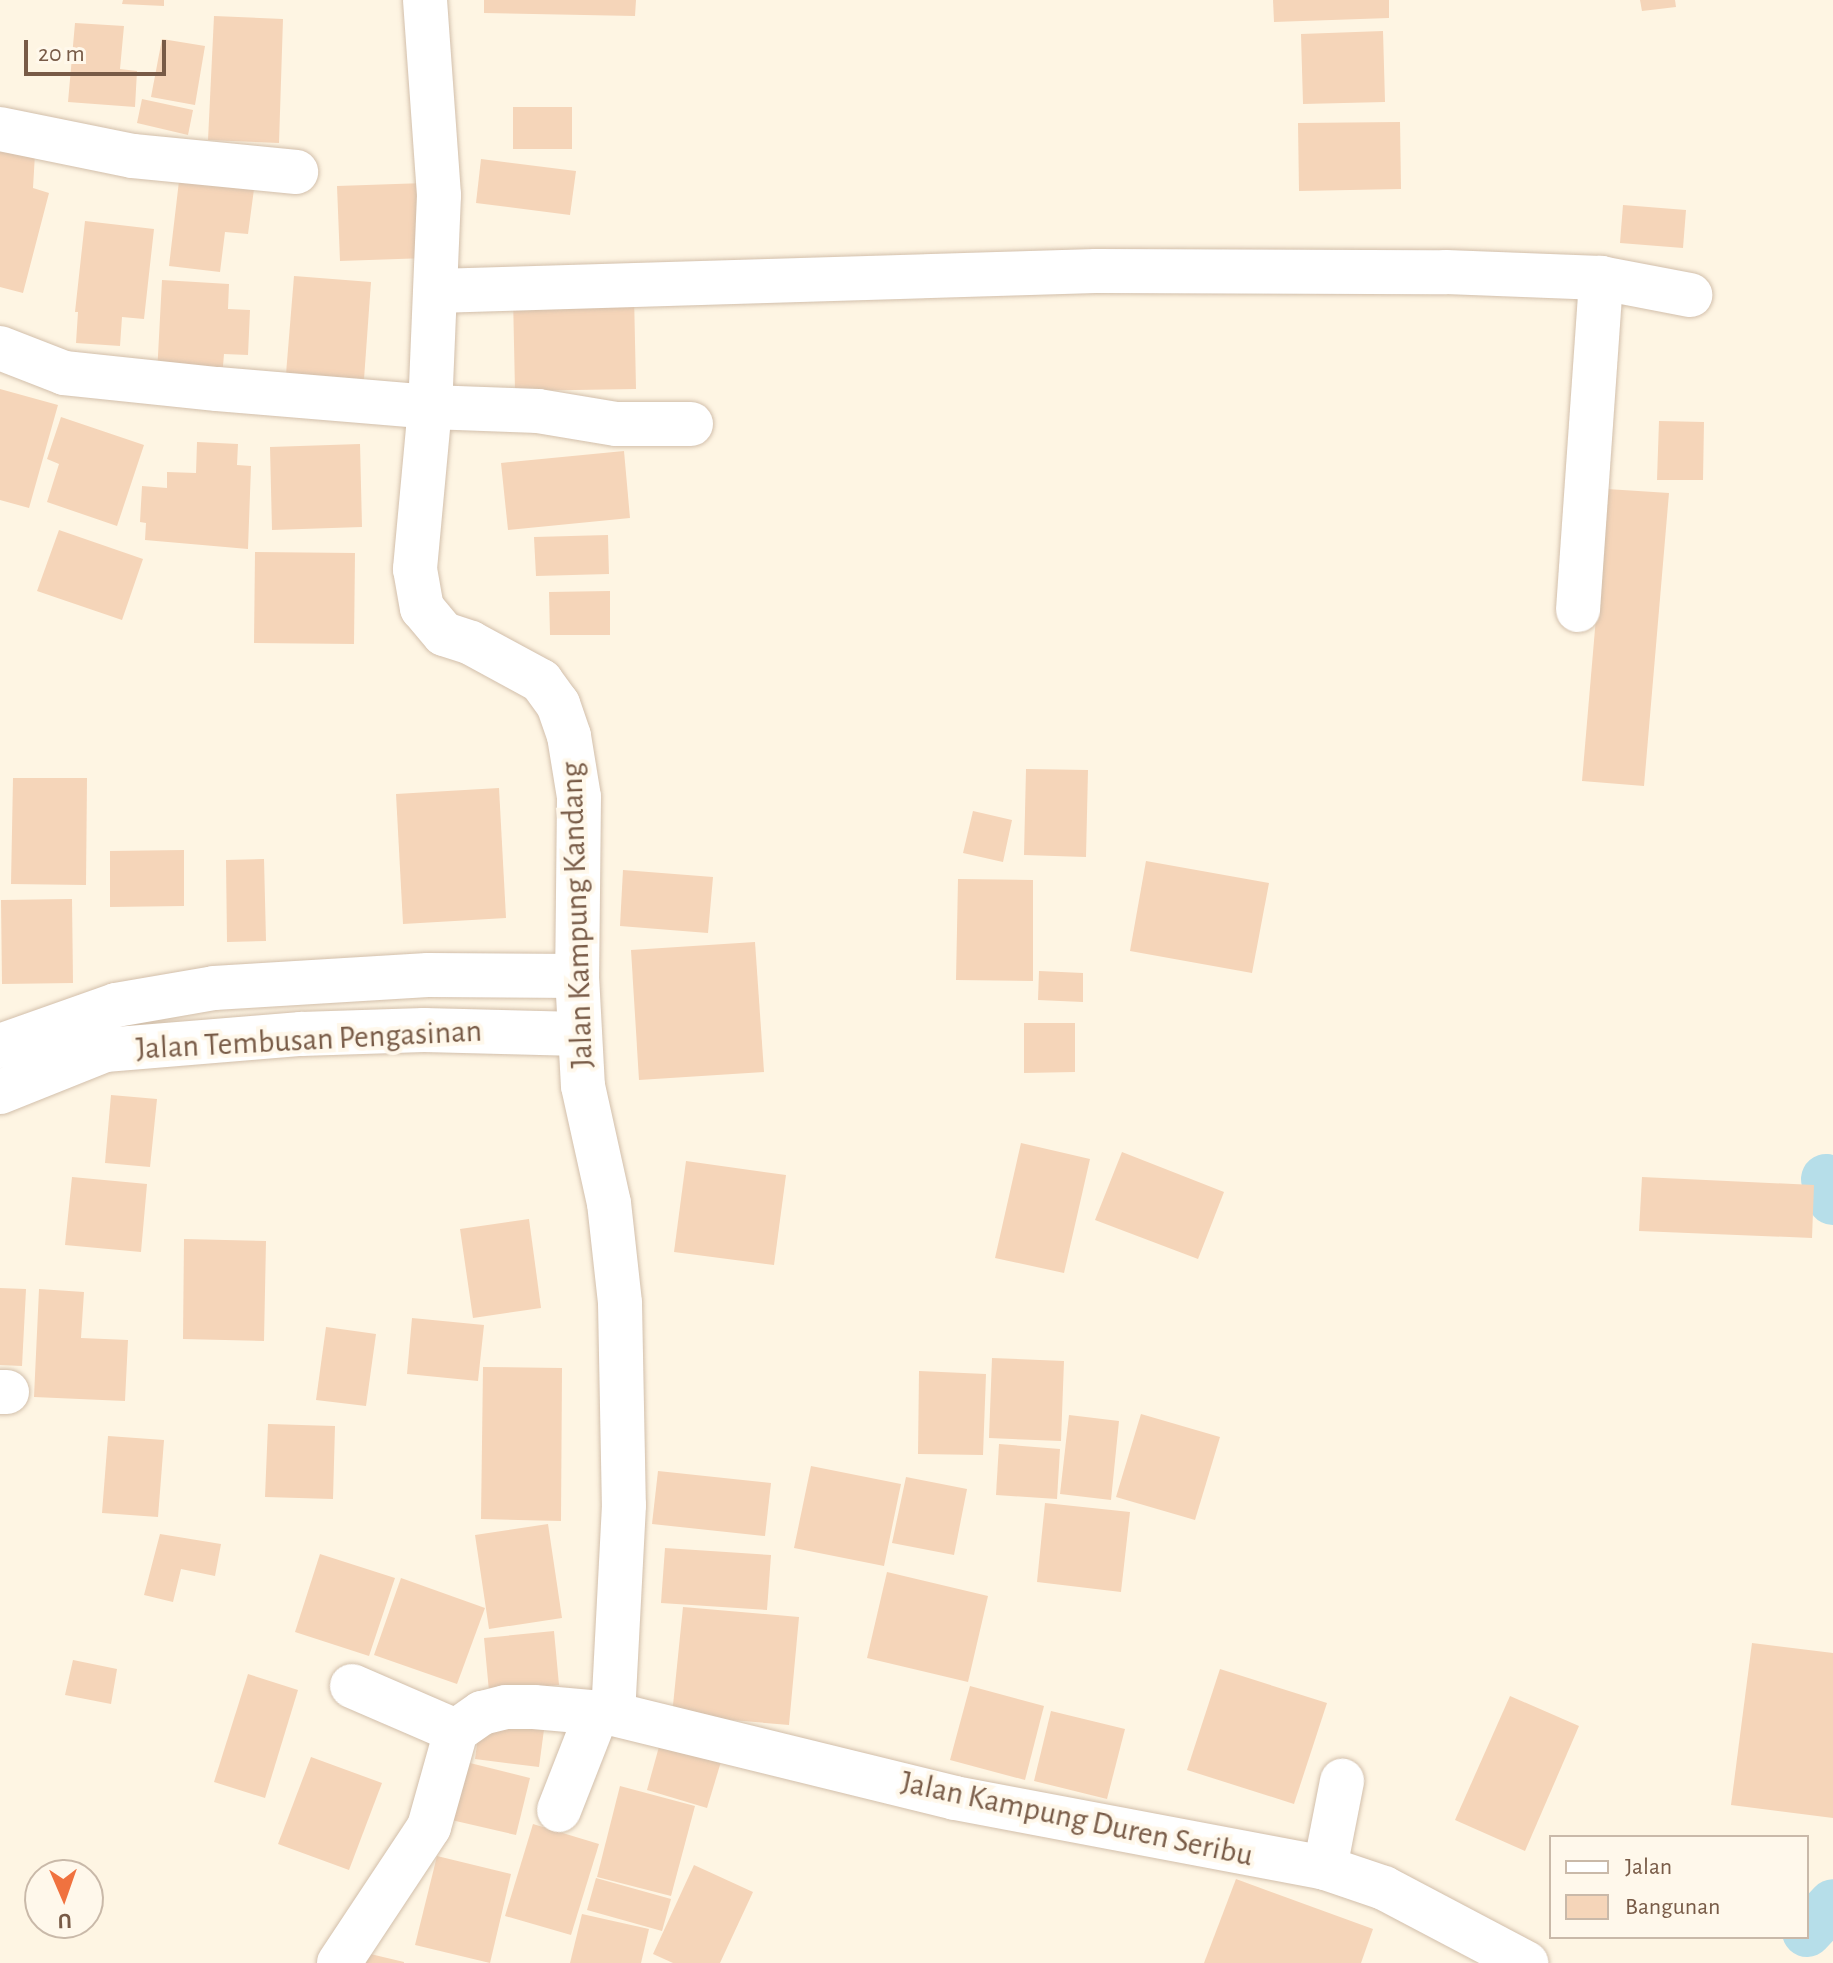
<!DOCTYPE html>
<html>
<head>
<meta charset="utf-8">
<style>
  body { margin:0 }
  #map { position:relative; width:1833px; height:1963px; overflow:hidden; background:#fef5e3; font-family:"Alegreya Sans",sans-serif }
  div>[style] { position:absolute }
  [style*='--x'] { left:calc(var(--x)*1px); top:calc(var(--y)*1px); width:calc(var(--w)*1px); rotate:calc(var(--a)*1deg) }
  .canal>* { height:50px; margin:-25px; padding:0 25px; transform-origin:25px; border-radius:25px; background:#b6dee9 }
  .building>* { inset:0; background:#f5d5b9 }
  .roads { filter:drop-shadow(0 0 2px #d2bfab) drop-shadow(0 0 2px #d2bfab) }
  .minor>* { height:44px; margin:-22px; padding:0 22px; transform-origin:22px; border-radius:22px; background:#fff }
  span { translate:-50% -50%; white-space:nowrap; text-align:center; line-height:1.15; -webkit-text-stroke:8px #fff8eb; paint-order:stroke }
  .street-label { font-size:32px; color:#785b47 }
  .legend { position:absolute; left:1549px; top:1835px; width:260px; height:104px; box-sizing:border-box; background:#fff8eb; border:2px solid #c9b9a9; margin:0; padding:10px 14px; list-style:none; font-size:24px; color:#785b47 }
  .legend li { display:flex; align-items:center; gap:16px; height:40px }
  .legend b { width:40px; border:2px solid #c9b9a9 }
  .north { position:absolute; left:24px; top:1859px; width:80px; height:80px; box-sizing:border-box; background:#fff8eb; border:2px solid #c9b9a9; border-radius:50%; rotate:178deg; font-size:22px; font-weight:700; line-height:32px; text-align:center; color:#785b47 }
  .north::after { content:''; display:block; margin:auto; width:28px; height:36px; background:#f0723f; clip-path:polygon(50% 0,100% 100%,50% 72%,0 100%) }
  .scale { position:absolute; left:24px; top:40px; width:142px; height:36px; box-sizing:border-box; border:4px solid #785b47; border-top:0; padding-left:10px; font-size:24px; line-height:28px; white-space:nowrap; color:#785b47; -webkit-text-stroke:6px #fff8eb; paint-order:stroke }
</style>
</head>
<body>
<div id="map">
  <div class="canal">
    <i style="--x:1826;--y:1179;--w:22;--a:72"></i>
    <i style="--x:1807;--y:1932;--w:38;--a:-47"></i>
  </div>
  <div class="building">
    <i style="clip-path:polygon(123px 0,164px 0,164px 6px,122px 4px)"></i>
    <i style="clip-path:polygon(484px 0,636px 0,635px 16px,484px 13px)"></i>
    <i style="clip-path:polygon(1273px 0,1389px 0,1389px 18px,1274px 22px)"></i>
    <i style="clip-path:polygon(1640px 0,1675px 0,1676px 7px,1642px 11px)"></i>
    <i style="clip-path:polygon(214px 16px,283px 19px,279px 143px,208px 140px)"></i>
    <i style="clip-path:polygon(75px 23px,124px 26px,120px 69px,137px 71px,135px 107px,68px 102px)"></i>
    <i style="clip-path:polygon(1383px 31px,1385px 102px,1303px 104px,1301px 34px)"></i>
    <i style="clip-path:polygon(162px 39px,205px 46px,195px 105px,151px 97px)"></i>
    <i style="clip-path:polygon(142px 99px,193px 110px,188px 135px,137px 123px)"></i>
    <i style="clip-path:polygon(513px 107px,572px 107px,572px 149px,513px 149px)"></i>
    <i style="clip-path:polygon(1400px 122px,1401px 189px,1299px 191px,1298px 123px)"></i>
    <i style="clip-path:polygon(0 152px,35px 154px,33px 188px,49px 193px,23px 293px,0 287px)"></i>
    <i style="clip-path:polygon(481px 159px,576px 171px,570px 215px,476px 203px)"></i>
    <i style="clip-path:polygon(179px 181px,254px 189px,248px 234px,225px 232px,220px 272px,169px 266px)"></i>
    <i style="clip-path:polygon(425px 183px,427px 258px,340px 261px,337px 186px)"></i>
    <i style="clip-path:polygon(1623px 205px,1686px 210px,1683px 248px,1620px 243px)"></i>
    <i style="clip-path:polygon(85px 221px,154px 229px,144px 319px,122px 317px,120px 346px,76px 343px,78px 312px,75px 312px)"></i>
    <i style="clip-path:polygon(294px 276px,371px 282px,364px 379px,286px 374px)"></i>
    <i style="clip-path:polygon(162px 280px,229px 284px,228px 309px,250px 310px,248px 355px,224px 354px,222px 378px,157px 374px)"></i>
    <i style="clip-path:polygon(634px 294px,636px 389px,515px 391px,513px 296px)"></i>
    <i style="clip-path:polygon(0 389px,58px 405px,29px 508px,0 500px)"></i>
    <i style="clip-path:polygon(61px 417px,144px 445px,117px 526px,47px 502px,59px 464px,47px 459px)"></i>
    <i style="clip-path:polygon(1659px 421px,1704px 422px,1703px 480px,1657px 480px)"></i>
    <i style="clip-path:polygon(197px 442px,238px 444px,237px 465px,251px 466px,248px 549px,145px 540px,146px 523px,140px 522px,142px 486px,167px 488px,167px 472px,196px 473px)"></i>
    <i style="clip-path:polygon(360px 444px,362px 527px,272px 530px,270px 447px)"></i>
    <i style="clip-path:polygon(624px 451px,630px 518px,508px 530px,501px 463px)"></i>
    <i style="clip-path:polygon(1607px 489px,1669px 493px,1644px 786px,1582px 781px)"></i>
    <i style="clip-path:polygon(59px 530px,143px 559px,122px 620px,37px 591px)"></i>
    <i style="clip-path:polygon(608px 535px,609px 574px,536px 576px,534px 537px)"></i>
    <i style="clip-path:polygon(255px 552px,355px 553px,354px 644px,254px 643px)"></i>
    <i style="clip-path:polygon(610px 591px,610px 635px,550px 635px,549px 592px)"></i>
    <i style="clip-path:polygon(1026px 769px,1088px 770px,1086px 857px,1024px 855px)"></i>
    <i style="clip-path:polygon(13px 778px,87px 778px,86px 885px,11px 884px)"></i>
    <i style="clip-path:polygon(499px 788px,506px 918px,403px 924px,396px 794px)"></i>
    <i style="clip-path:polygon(973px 811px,1012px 820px,1003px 862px,963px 853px)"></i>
    <i style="clip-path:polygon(184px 850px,184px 906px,110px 907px,110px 851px)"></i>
    <i style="clip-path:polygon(264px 859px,266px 941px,227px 942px,226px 860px)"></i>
    <i style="clip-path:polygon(1146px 861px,1269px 883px,1252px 973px,1130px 951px)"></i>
    <i style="clip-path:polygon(623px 870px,713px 877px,708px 933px,620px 926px)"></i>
    <i style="clip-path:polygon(958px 879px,1033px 880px,1033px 981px,956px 980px)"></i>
    <i style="clip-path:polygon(72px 899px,73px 983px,2px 984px,1px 900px)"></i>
    <i style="clip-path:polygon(755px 942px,764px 1072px,639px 1080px,631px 950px)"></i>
    <i style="clip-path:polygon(1039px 971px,1083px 973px,1083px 1002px,1038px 1000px)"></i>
    <i style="clip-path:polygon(1024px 1023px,1075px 1023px,1075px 1072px,1024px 1073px)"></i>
    <i style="clip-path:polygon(111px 1095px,157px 1099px,150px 1167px,105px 1163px)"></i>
    <i style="clip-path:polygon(1021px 1143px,1090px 1159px,1064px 1273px,995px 1258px)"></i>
    <i style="clip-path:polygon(1122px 1152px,1224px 1192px,1198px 1259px,1095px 1220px)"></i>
    <i style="clip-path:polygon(686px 1161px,786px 1175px,774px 1265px,674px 1252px)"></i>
    <i style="clip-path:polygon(72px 1177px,147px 1184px,141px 1252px,65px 1245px)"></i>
    <i style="clip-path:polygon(1642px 1177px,1814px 1185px,1812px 1238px,1639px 1231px)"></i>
    <i style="clip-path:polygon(529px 1219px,541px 1308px,473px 1318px,460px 1229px)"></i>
    <i style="clip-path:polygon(184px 1239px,266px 1241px,264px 1341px,183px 1339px)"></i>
    <i style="clip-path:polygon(0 1288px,26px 1289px,22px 1366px,0 1365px)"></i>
    <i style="clip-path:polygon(39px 1289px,84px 1292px,81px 1338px,128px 1340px,125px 1401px,34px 1397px)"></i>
    <i style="clip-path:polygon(412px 1318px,484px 1325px,478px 1381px,407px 1374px)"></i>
    <i style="clip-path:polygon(326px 1327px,376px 1334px,366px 1406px,316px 1400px)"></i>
    <i style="clip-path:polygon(992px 1358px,1064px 1361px,1061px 1441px,989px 1438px)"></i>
    <i style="clip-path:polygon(483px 1367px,562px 1368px,561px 1521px,481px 1519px)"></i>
    <i style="clip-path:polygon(919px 1371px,986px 1374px,983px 1455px,918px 1454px)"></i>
    <i style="clip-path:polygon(1141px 1414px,1220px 1437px,1195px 1520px,1116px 1497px)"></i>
    <i style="clip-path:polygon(1069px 1415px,1119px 1421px,1111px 1500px,1060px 1494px)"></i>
    <i style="clip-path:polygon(268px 1424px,335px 1426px,333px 1499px,265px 1497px)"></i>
    <i style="clip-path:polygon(108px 1436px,164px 1440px,158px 1517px,102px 1513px)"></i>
    <i style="clip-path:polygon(999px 1444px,1060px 1449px,1057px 1499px,996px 1495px)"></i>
    <i style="clip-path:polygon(811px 1466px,901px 1484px,884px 1566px,794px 1548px)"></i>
    <i style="clip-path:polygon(658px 1471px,771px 1483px,765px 1536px,652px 1524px)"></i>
    <i style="clip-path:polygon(906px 1477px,967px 1489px,954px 1555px,892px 1543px)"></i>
    <i style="clip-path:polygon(1045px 1503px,1130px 1512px,1121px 1592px,1037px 1582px)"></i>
    <i style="clip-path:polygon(548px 1524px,562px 1618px,489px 1629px,475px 1535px)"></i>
    <i style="clip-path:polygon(160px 1534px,221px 1544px,215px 1576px,181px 1569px,173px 1602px,144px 1595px)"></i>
    <i style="clip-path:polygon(665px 1548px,771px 1555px,767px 1610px,661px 1603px)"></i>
    <i style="clip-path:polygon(320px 1554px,395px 1578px,369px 1656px,295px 1632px)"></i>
    <i style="clip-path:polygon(887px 1572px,988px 1596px,968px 1682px,867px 1658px)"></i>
    <i style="clip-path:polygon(401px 1578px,485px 1608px,457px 1684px,374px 1655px)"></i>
    <i style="clip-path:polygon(683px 1607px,799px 1617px,789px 1725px,672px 1715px)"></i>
    <i style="clip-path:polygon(554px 1631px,559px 1685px,489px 1691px,484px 1638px)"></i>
    <i style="clip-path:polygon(1752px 1643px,1833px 1653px,1833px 1818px,1731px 1805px)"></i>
    <i style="clip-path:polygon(73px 1660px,117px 1669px,111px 1704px,65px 1695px)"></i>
    <i style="clip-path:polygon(1220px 1669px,1327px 1703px,1294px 1804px,1187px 1770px)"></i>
    <i style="clip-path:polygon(248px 1674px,298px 1690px,265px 1798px,214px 1782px)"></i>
    <i style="clip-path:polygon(970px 1686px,1044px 1706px,1025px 1780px,950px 1760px)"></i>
    <i style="clip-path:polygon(1510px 1696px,1579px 1726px,1525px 1851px,1455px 1820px)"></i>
    <i style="clip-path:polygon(1051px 1711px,1125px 1729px,1107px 1799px,1034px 1781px)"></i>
    <i style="clip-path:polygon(481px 1715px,545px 1722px,539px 1767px,475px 1759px)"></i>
    <i style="clip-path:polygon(662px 1736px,723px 1755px,707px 1808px,647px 1790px)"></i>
    <i style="clip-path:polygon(311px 1757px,382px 1783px,349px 1870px,278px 1844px)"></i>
    <i style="clip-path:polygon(462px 1761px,530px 1778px,516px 1835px,447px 1819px)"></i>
    <i style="clip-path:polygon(620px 1786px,695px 1806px,671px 1896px,597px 1877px)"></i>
    <i style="clip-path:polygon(533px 1824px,599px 1844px,571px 1935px,505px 1916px)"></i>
    <i style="clip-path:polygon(437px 1856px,511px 1874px,490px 1963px,415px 1945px)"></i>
    <i style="clip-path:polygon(694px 1865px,753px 1892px,720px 1963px,673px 1963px,653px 1954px)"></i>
    <i style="clip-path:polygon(596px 1878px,671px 1899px,662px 1931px,587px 1910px)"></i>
    <i style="clip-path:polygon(1236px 1879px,1373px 1929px,1361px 1963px,1204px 1963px)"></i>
    <i style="clip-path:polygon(582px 1914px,649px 1929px,641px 1963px,570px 1963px)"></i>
    <i style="clip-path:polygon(362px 1952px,404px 1962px,404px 1963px,359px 1963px)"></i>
  </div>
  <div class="roads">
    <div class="minor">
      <i style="--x:425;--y:0;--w:196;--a:85.9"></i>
      <i style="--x:439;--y:195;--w:212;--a:92.4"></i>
      <i style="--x:430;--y:407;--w:163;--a:95.3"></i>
      <i style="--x:415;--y:569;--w:40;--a:80"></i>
      <i style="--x:422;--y:608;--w:34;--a:50"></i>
      <i style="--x:444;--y:634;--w:28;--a:18"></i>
      <i style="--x:471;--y:643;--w:80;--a:28.5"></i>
      <i style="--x:541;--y:681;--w:29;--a:54"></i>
      <i style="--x:558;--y:704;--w:34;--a:71"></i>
      <i style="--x:569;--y:736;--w:62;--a:80.7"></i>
      <i style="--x:579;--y:797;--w:179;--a:90.6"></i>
      <i style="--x:577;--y:976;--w:110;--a:86.9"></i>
      <i style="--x:583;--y:1086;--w:120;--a:77.5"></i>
      <i style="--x:609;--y:1203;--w:101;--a:83.7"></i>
      <i style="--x:620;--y:1303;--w:202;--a:88.9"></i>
      <i style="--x:624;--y:1505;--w:209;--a:93"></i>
      <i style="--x:0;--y:129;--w:136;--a:11.5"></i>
      <i style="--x:133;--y:156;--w:164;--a:5.6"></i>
      <i style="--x:436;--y:291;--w:660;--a:-1.74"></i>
      <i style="--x:1096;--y:271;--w:350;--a:0.2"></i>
      <i style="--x:1446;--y:272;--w:155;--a:2.2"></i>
      <i style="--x:1601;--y:278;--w:91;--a:10.8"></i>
      <i style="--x:0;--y:348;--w:69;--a:21.3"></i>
      <i style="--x:64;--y:373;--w:154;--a:6"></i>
      <i style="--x:217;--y:389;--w:214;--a:4.8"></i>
      <i style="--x:430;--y:407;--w:108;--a:2.1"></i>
      <i style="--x:538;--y:411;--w:79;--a:9.5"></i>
      <i style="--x:616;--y:424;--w:75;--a:0"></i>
      <i style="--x:1578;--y:610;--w:333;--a:-86"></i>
      <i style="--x:0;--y:1046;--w:123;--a:-19.5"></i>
      <i style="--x:116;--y:1005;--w:99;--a:-9.8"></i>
      <i style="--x:214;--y:988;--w:214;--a:-3.5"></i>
      <i style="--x:428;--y:975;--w:149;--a:0.4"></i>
      <i style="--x:0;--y:1092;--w:113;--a:-21.8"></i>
      <i style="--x:105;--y:1050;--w:197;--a:-4.7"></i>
      <i style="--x:301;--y:1034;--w:123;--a:-1.9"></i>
      <i style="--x:424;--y:1030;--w:155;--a:1.5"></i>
      <i style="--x:0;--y:1392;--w:7;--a:0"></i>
      <i style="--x:352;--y:1686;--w:113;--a:23.4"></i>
      <i style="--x:559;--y:1810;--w:104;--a:-68.6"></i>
      <i style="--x:1325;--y:1868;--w:89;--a:-78.9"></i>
      <i style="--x:339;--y:1963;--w:163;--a:-56.5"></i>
      <i style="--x:429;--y:1827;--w:100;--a:-74.3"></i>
      <i style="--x:456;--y:1731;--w:32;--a:-35"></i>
      <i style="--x:482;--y:1713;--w:25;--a:-14"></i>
      <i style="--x:506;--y:1707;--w:28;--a:0"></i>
      <i style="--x:534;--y:1707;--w:79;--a:5.1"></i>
      <i style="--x:613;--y:1714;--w:352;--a:13.8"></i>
      <i style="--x:955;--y:1798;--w:377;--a:10.7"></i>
      <i style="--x:1325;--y:1868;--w:62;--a:18.7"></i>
      <i style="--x:1384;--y:1888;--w:161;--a:27.8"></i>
    </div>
  </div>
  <div class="street-label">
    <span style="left:577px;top:915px;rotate:-92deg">Jalan Kampung Kandang</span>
    <span style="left:309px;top:1040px;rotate:-3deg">Jalan Tembusan Pengasinan</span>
    <span style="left:1077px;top:1819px;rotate:12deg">Jalan Kampung Duren Seribu</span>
  </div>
  <ul class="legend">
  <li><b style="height:10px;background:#fff"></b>Jalan</li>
  <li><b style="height:22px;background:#f5d5b9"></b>Bangunan</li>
  </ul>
  <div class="north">U</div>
  <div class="scale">20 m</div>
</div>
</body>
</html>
